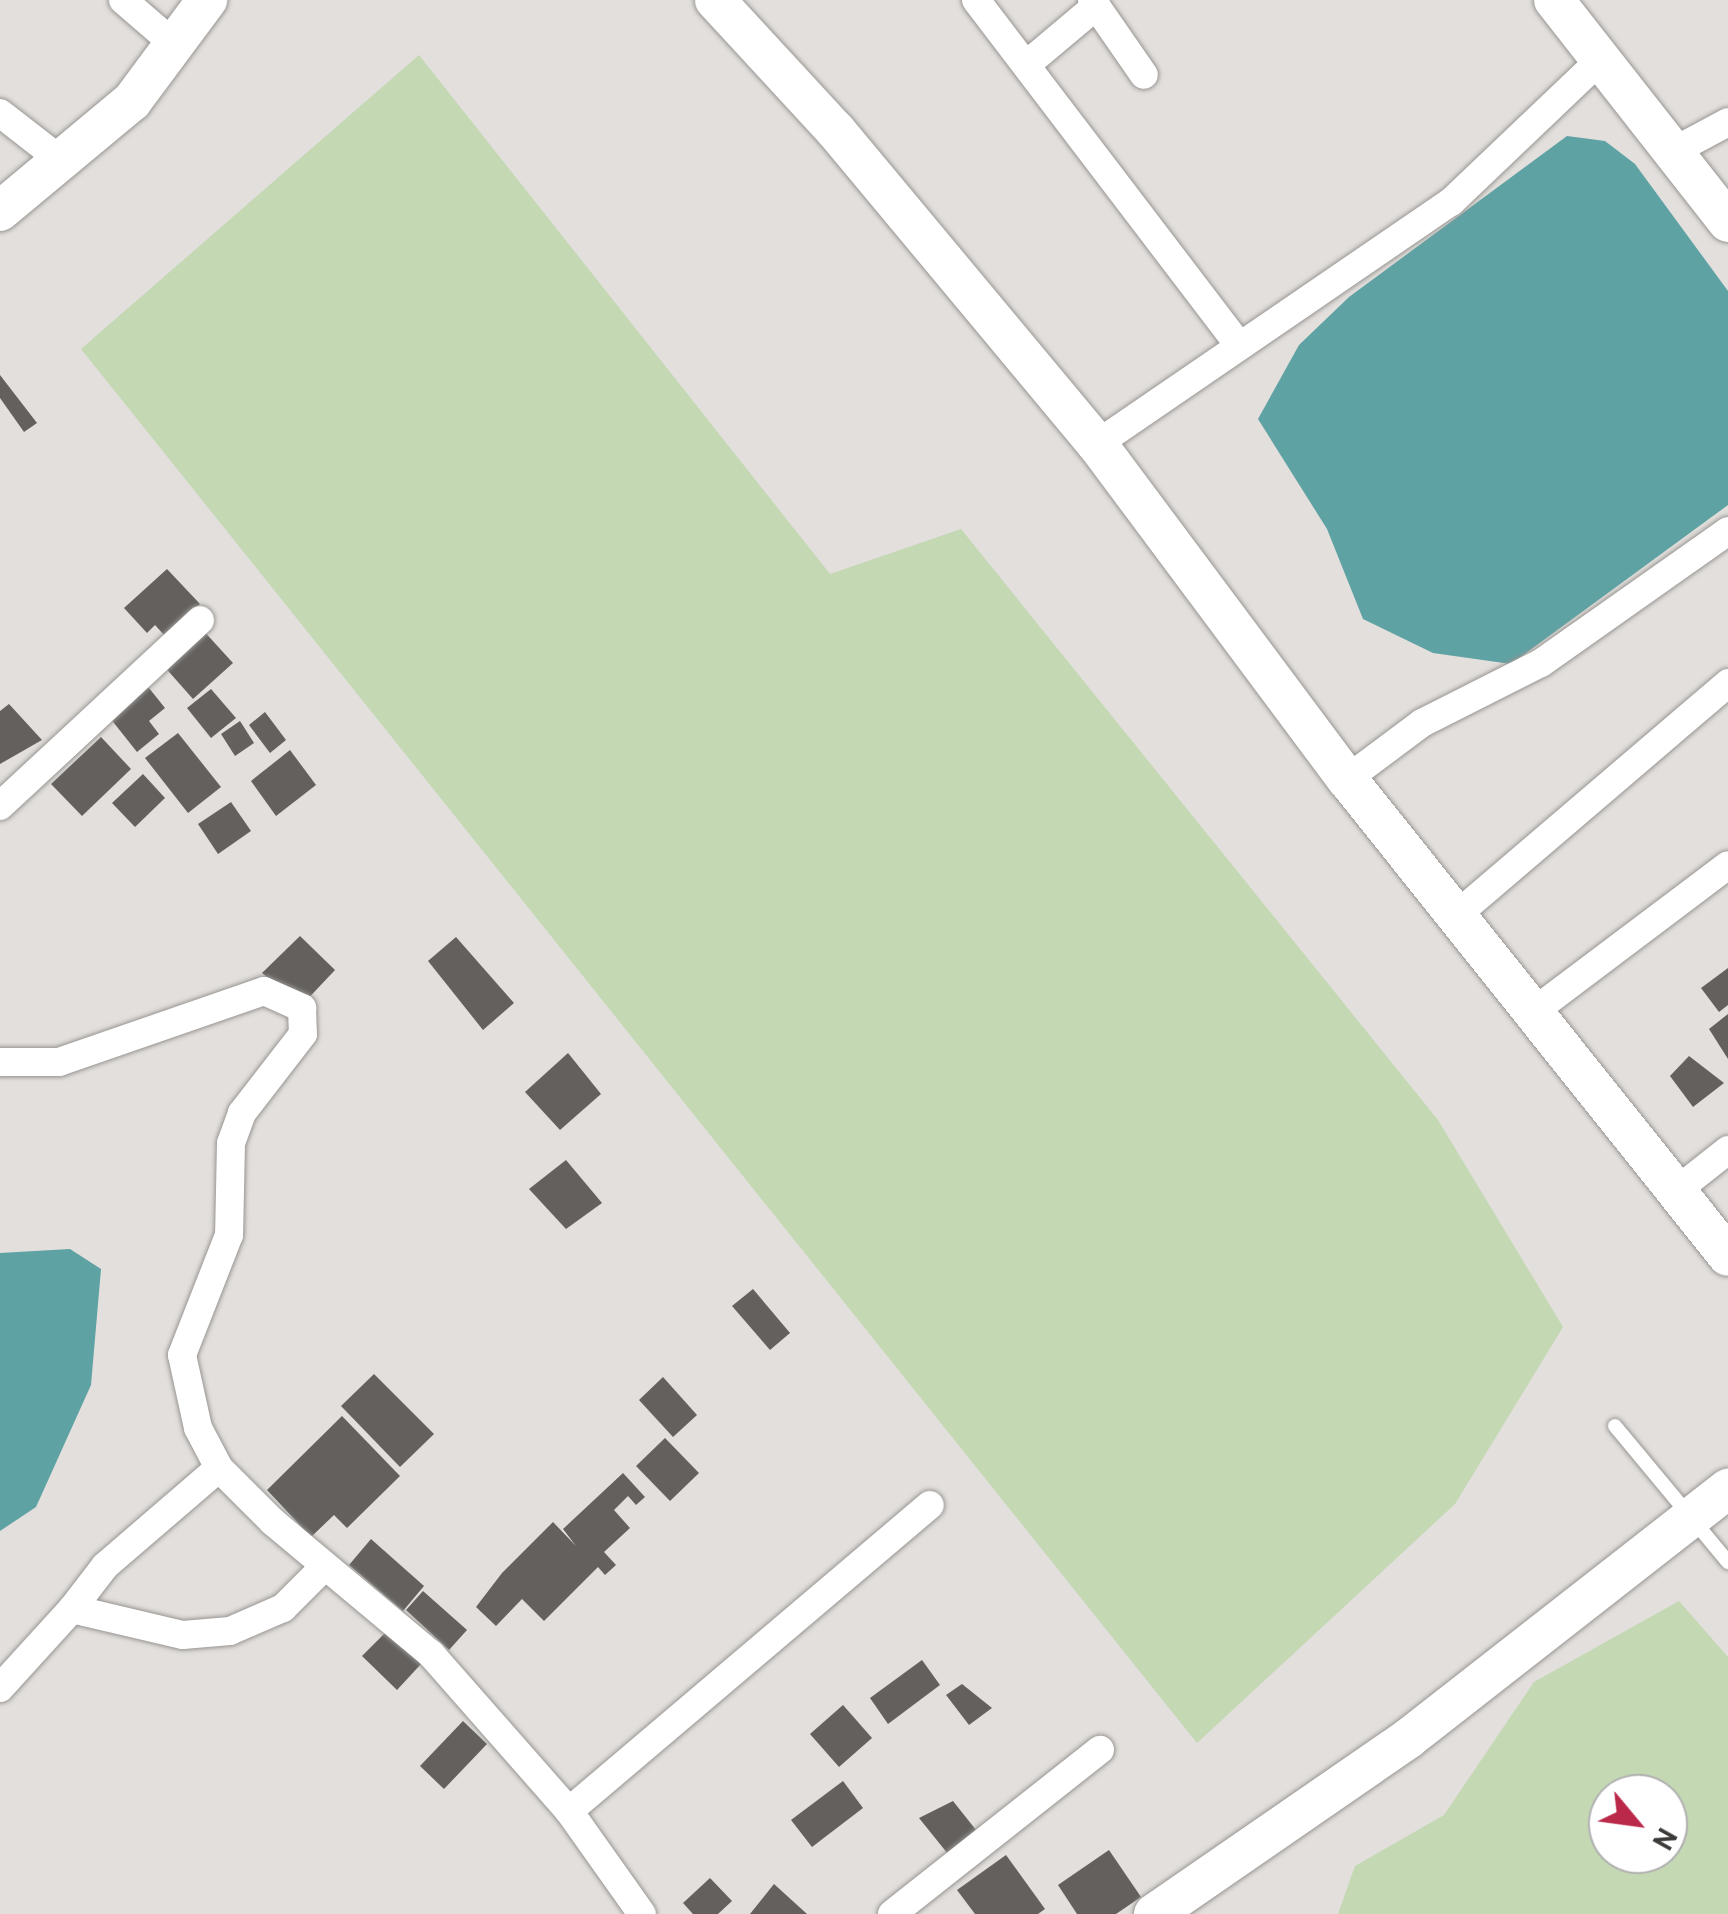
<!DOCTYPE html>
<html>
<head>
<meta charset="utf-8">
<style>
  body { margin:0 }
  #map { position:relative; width:1728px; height:1914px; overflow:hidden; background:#e2dfdc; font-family:Overpass,sans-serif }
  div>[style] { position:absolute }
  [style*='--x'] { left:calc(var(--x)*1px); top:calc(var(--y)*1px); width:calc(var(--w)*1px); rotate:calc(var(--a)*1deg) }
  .green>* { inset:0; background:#c3d8b3 }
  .water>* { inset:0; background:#5fa2a4 }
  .building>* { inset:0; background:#63605e }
  .roads { filter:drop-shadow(0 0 2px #989592) drop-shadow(0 0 2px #989592) }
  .lane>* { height:14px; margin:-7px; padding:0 7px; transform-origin:7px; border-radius:7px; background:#fff }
  .street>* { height:28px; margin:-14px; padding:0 14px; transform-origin:14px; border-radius:14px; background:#fff }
  .secondary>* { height:40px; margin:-20px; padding:0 20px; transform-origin:20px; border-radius:20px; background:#fff }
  span { translate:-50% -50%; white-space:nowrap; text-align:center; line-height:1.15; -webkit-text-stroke:10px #fff; paint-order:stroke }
  .north { position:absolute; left:1588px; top:1774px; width:100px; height:100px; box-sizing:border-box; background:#fff; border:2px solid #b1b0b0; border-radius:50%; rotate:119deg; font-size:28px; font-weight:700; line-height:40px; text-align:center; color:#3b3a39 }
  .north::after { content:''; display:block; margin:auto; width:35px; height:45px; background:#ba294a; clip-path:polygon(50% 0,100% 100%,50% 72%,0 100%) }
</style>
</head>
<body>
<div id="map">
  <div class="green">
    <i style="clip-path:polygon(419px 55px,830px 574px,961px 529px,1438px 1120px,1563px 1327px,1455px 1504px,1197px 1743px,81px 349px)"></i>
    <i style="clip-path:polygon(evenodd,1679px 1601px,1728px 1657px,1728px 1914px,1338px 1914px,1355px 1866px,1444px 1815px,1534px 1682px,1679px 1601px,1668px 1794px,1668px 1854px,1608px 1854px,1608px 1794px,1668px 1794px)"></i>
  </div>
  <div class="water">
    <i style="clip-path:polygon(1567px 136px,1605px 141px,1635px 164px,1728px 291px,1728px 505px,1511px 664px,1433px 653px,1363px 619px,1327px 529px,1258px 419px,1299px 345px,1349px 297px)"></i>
    <i style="clip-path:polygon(70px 1249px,101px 1269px,91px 1385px,36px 1507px,0 1531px,0 1253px)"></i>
  </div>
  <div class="building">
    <i style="clip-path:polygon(0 375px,37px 423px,24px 432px,0 398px)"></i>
    <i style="clip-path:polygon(167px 569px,200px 604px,165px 636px,155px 625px,147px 633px,124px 608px)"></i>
    <i style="clip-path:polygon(201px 628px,233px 663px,193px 699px,162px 664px)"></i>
    <i style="clip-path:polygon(145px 683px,165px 708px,149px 721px,159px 734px,137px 752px,106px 713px)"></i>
    <i style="clip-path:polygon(211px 689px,236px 718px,211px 738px,187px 708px)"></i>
    <i style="clip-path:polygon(9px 704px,42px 740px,0 764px,0 711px)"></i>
    <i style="clip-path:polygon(265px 712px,286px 740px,270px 753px,249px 725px)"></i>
    <i style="clip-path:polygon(240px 721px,254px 743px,235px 756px,221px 734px)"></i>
    <i style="clip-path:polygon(178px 733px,221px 787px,188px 813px,145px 758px)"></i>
    <i style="clip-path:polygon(101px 737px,131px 769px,82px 816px,51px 784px)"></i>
    <i style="clip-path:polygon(290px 750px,316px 785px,276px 816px,251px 781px)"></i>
    <i style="clip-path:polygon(143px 774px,165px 798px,135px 827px,112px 803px)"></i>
    <i style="clip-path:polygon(231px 802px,251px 831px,218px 854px,198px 824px)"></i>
    <i style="clip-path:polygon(300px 936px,335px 970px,302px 1005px,262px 973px)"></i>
    <i style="clip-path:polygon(456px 937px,514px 1003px,483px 1030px,428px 961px)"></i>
    <i style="clip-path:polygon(1728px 968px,1728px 1005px,1719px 1012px,1701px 988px)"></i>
    <i style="clip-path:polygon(1728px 1014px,1728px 1059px,1709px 1029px)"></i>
    <i style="clip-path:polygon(568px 1053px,601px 1094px,560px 1130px,525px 1092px)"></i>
    <i style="clip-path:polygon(1689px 1056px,1724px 1083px,1693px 1107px,1670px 1076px)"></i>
    <i style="clip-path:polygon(566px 1160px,602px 1203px,566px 1229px,529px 1189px)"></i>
    <i style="clip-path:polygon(753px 1289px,790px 1333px,770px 1350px,732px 1306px)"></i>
    <i style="clip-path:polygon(374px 1374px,434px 1434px,400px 1467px,341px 1406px)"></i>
    <i style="clip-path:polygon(663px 1377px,697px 1415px,673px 1437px,639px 1400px)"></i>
    <i style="clip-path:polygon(342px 1416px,400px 1476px,347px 1528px,334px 1515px,311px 1537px,267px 1490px)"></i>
    <i style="clip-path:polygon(665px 1438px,699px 1473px,670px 1501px,636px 1466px)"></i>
    <i style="clip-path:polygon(623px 1473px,645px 1497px,636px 1505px,628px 1496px,614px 1510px,630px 1528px,604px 1552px,616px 1565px,605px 1575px,598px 1567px,544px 1621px,522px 1599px,496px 1626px,476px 1607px,502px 1573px,553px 1522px,576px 1546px,563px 1529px)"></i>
    <i style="clip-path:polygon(371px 1539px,424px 1586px,403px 1611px,349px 1565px)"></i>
    <i style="clip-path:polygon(423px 1591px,467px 1630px,449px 1650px,406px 1610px)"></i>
    <i style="clip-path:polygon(387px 1631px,421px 1664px,397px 1690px,362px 1656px)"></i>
    <i style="clip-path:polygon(922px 1660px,940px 1685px,888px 1724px,870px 1698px)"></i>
    <i style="clip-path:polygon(962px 1684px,992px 1708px,969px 1725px,946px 1695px)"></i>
    <i style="clip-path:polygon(843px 1705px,872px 1738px,839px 1767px,810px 1734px)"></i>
    <i style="clip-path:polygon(463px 1721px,487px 1744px,444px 1789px,420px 1766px)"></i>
    <i style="clip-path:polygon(843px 1781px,863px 1808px,812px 1847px,791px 1820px)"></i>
    <i style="clip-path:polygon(953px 1801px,976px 1830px,948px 1854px,919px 1818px)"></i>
    <i style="clip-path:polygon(1109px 1850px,1141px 1897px,1116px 1914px,1077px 1914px,1058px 1885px)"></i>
    <i style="clip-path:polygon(1006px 1855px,1045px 1909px,1038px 1914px,975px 1914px,957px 1890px)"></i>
    <i style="clip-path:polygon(710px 1878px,732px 1901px,718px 1914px,693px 1914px,683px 1903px)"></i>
    <i style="clip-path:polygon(774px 1884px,807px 1914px,750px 1914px)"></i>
  </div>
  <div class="roads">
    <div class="lane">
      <i style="--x:1615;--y:1426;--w:177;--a:50.3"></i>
    </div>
    <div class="street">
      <i style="--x:123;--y:0;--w:67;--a:40.8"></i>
      <i style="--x:976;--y:0;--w:434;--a:52.7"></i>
      <i style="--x:1092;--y:0;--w:91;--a:55.3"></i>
      <i style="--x:1026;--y:65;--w:92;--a:-40.1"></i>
      <i style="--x:0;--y:113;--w:80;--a:37.9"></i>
      <i style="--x:1674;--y:151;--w:61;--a:-28.2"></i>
      <i style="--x:1097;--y:444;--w:429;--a:-34.4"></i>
      <i style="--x:1451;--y:202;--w:210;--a:-43.6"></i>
      <i style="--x:1347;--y:779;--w:94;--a:-36.7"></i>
      <i style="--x:1422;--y:723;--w:133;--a:-26.8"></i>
      <i style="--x:1541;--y:663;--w:229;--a:-35.2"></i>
      <i style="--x:0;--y:806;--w:273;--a:-42.9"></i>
      <i style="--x:1459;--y:913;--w:354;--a:-40.5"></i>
      <i style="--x:1537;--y:1009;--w:239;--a:-37"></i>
      <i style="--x:0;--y:1062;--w:59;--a:0"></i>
      <i style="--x:59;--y:1062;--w:217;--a:-19.1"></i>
      <i style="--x:264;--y:991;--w:42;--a:24.1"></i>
      <i style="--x:302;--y:1008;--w:26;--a:88"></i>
      <i style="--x:303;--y:1034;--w:100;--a:127.7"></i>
      <i style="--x:242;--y:1113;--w:32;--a:110"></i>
      <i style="--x:231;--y:1143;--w:92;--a:91.2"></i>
      <i style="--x:229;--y:1235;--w:129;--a:111.4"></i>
      <i style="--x:182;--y:1355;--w:75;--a:77.6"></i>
      <i style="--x:198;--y:1428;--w:45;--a:62.3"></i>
      <i style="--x:219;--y:1468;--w:76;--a:45"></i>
      <i style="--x:273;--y:1522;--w:206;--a:39.9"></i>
      <i style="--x:431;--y:1654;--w:209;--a:48.7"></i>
      <i style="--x:569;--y:1811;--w:126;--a:54.7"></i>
      <i style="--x:1676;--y:1191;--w:66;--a:-38.3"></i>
      <i style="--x:72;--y:1609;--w:54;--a:-52.5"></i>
      <i style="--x:105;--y:1566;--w:150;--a:-40.7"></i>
      <i style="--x:0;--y:1688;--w:107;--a:-47.7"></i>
      <i style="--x:72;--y:1609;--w:114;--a:13.2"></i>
      <i style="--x:183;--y:1635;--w:47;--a:-4.9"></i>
      <i style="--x:230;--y:1631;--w:58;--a:-23.5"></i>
      <i style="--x:283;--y:1608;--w:59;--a:-45"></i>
      <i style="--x:569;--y:1811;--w:473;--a:-40.3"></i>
      <i style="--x:892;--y:1914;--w:265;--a:-38.3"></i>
    </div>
    <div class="secondary">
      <i style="--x:715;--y:0;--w:178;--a:47.3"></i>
      <i style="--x:836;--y:131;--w:408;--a:50.2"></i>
      <i style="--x:1097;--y:444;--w:418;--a:53.3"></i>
      <i style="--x:1347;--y:779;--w:610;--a:51.38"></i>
      <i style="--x:1554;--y:0;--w:282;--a:51.9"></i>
      <i style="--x:0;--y:211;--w:172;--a:-39.8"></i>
      <i style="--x:132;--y:101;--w:126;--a:-53.4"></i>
      <i style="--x:1154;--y:1914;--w:310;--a:-34.6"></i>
      <i style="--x:1409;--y:1738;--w:405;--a:-38"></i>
    </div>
  </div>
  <div class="north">N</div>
</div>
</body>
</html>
